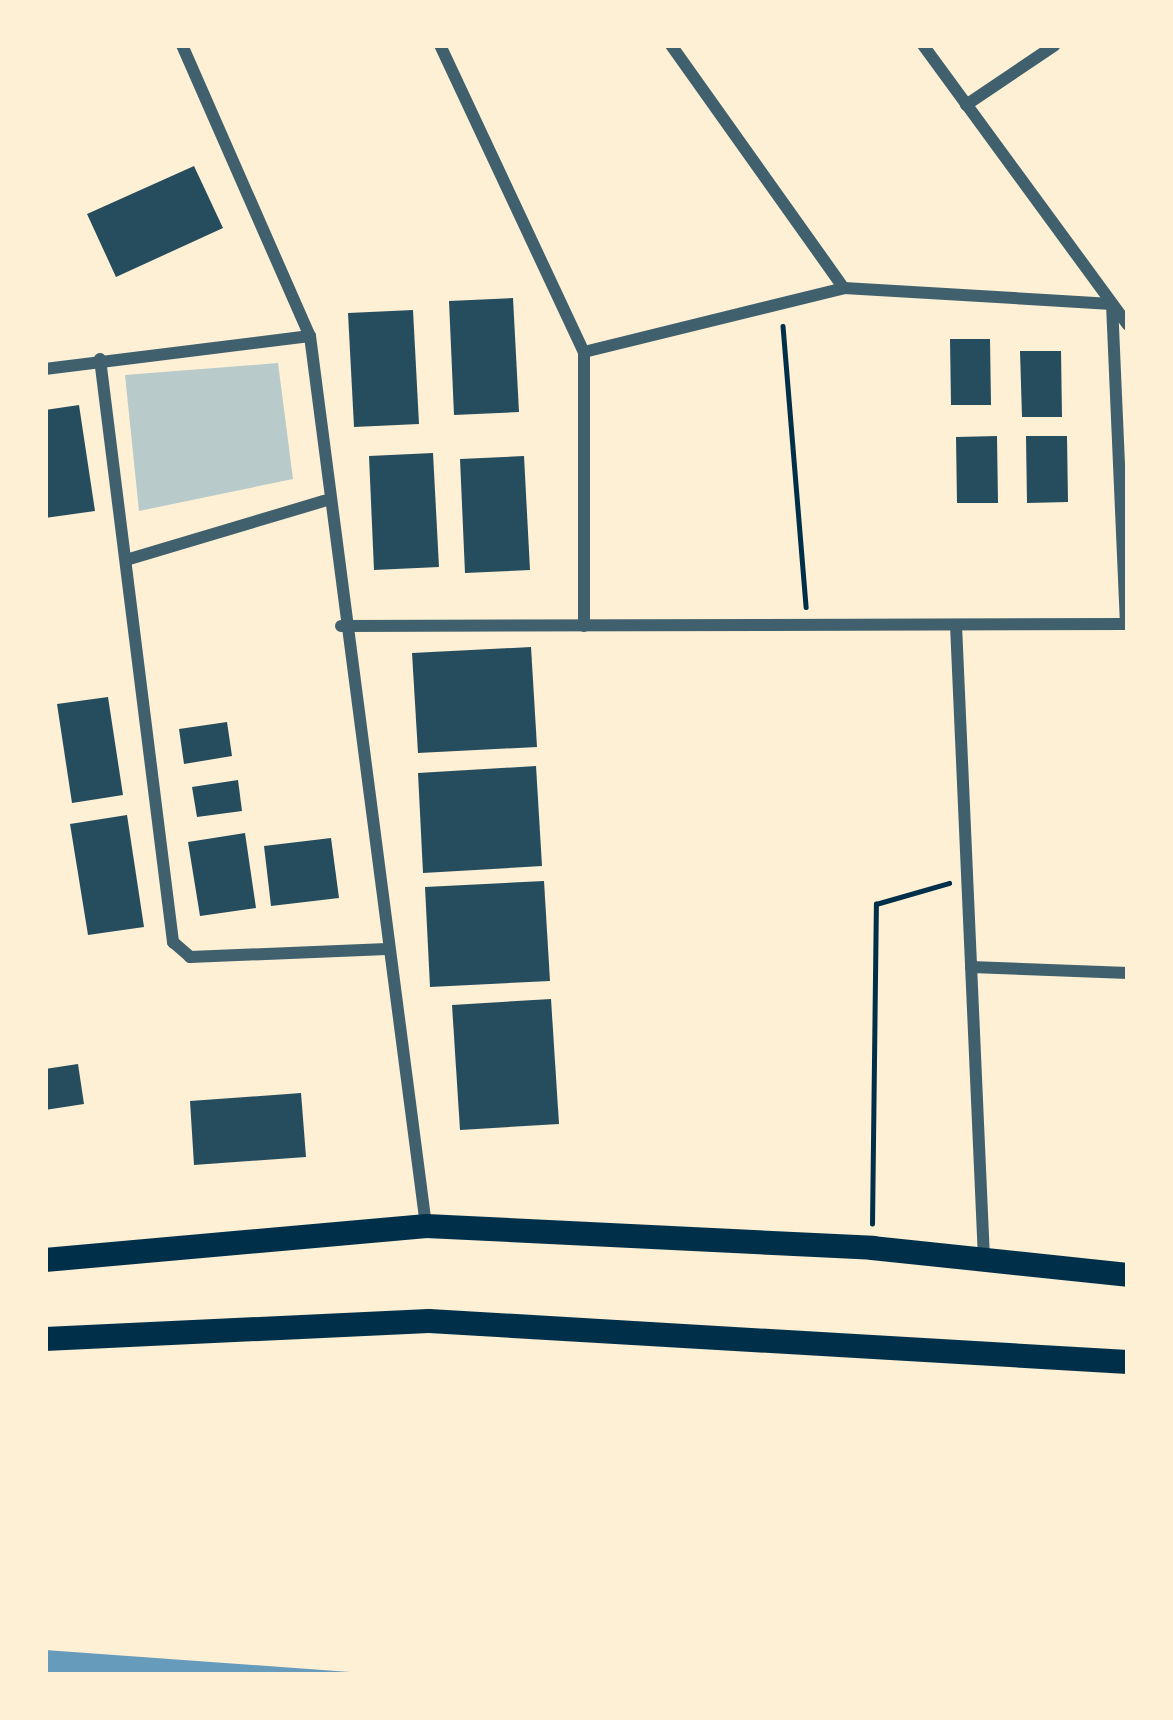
<!DOCTYPE html>
<html>
<head>
<meta charset="utf-8">
<style>
  body { margin:0 }
  #map { position:relative; width:1173px; height:1720px; overflow:hidden; background:#fdf0d5; font-family:"IBM Plex Sans",sans-serif }
  div>[style] { position:absolute }
  [style*='--x'] { left:calc(var(--x)*1px); top:calc(var(--y)*1px); width:calc(var(--w)*1px); rotate:calc(var(--a)*1deg) }
  .green>* { inset:0; background:#b9caca }
  .water>* { inset:0; background:#669bbc }
  .building>* { inset:0; background:#264d5e }
  .path>* { height:4.5px; margin:-2.25px; padding:0 2.25px; transform-origin:2.25px; border-radius:2.25px; background:#003049 }
  .minor>* { height:12px; margin:-6px; padding:0 6px; transform-origin:6px; border-radius:6px; background:#3f606c }
  .primary>* { height:24px; margin:-12px; padding:0 12px; transform-origin:12px; border-radius:12px; background:#003049 }
  span { translate:-50% -50%; white-space:nowrap; text-align:center; line-height:1.15; -webkit-text-stroke:12px #fdf0d5; paint-order:stroke }
  .frame { position:absolute; inset:0; border:48px solid #fdf0d5; pointer-events:none }
</style>
</head>
<body>
<div id="map">
  <div class="green">
    <i style="clip-path:polygon(278px 363px,293px 479px,139px 511px,125px 375px)"></i>
  </div>
  <div class="water">
    <i style="clip-path:polygon(45px 1650px,391px 1675px,45px 1675px)"></i>
  </div>
  <div class="building">
    <i style="clip-path:polygon(194px 166px,223px 228px,116px 277px,87px 214px)"></i>
    <i style="clip-path:polygon(513px 298px,519px 412px,454px 415px,449px 301px)"></i>
    <i style="clip-path:polygon(413px 310px,419px 424px,354px 427px,348px 313px)"></i>
    <i style="clip-path:polygon(950px 339px,990px 339px,991px 405px,951px 405px)"></i>
    <i style="clip-path:polygon(1020px 351px,1061px 351px,1062px 417px,1022px 417px)"></i>
    <i style="clip-path:polygon(79px 405px,95px 511px,45px 518px,45px 410px)"></i>
    <i style="clip-path:polygon(997px 436px,998px 503px,957px 503px,956px 437px)"></i>
    <i style="clip-path:polygon(1026px 436px,1067px 436px,1068px 502px,1027px 503px)"></i>
    <i style="clip-path:polygon(433px 453px,439px 567px,374px 570px,369px 456px)"></i>
    <i style="clip-path:polygon(524px 456px,530px 570px,465px 573px,460px 459px)"></i>
    <i style="clip-path:polygon(531px 647px,537px 747px,418px 753px,412px 653px)"></i>
    <i style="clip-path:polygon(108px 697px,123px 795px,72px 803px,57px 704px)"></i>
    <i style="clip-path:polygon(227px 722px,232px 756px,184px 764px,179px 729px)"></i>
    <i style="clip-path:polygon(536px 766px,542px 866px,423px 873px,418px 773px)"></i>
    <i style="clip-path:polygon(238px 780px,242px 811px,197px 817px,192px 787px)"></i>
    <i style="clip-path:polygon(127px 815px,144px 927px,88px 935px,70px 824px)"></i>
    <i style="clip-path:polygon(245px 833px,256px 908px,200px 916px,188px 842px)"></i>
    <i style="clip-path:polygon(331px 838px,339px 898px,271px 906px,264px 846px)"></i>
    <i style="clip-path:polygon(544px 881px,550px 981px,430px 987px,425px 887px)"></i>
    <i style="clip-path:polygon(551px 999px,559px 1124px,460px 1130px,452px 1005px)"></i>
    <i style="clip-path:polygon(78px 1064px,84px 1104px,45px 1110px,45px 1069px)"></i>
    <i style="clip-path:polygon(301px 1093px,306px 1157px,194px 1165px,190px 1101px)"></i>
  </div>
  <div class="path">
    <i style="--x:783;--y:326;--w:282;--a:85.3"></i>
    <i style="--x:872;--y:1224;--w:320;--a:-89.3"></i>
    <i style="--x:876;--y:904;--w:76;--a:-16"></i>
  </div>
  <div class="minor">
    <i style="--x:182;--y:45;--w:318;--a:66.3"></i>
    <i style="--x:310;--y:336;--w:897;--a:82.57"></i>
    <i style="--x:440;--y:45;--w:339;--a:64.9"></i>
    <i style="--x:584;--y:352;--w:268;--a:-13.8"></i>
    <i style="--x:844;--y:288;--w:268;--a:3.4"></i>
    <i style="--x:1112;--y:304;--w:320;--a:87.5"></i>
    <i style="--x:671;--y:45;--w:298;--a:54.6"></i>
    <i style="--x:923;--y:45;--w:347;--a:53.8"></i>
    <i style="--x:966;--y:105;--w:107;--a:-34"></i>
    <i style="--x:100;--y:359;--w:588;--a:82.86"></i>
    <i style="--x:173;--y:942;--w:23;--a:41"></i>
    <i style="--x:190;--y:957;--w:197;--a:-2.3"></i>
    <i style="--x:45;--y:369;--w:267;--a:-7.1"></i>
    <i style="--x:126;--y:560;--w:207;--a:-16.6"></i>
    <i style="--x:956;--y:625;--w:635;--a:87.47"></i>
    <i style="--x:341;--y:626;--w:787;--a:-0.15"></i>
    <i style="--x:584;--y:626;--w:274;--a:-90"></i>
    <i style="--x:971;--y:967;--w:157;--a:2.2"></i>
  </div>
  <div class="primary">
    <i style="--x:45;--y:1260;--w:383;--a:-5.1"></i>
    <i style="--x:426;--y:1226;--w:447;--a:2.8"></i>
    <i style="--x:872;--y:1248;--w:257;--a:6"></i>
    <i style="--x:45;--y:1339;--w:384;--a:-2.7"></i>
    <i style="--x:429;--y:1321;--w:700;--a:3.36"></i>
  </div>
  <div class="frame"></div>
</div>
</body>
</html>
